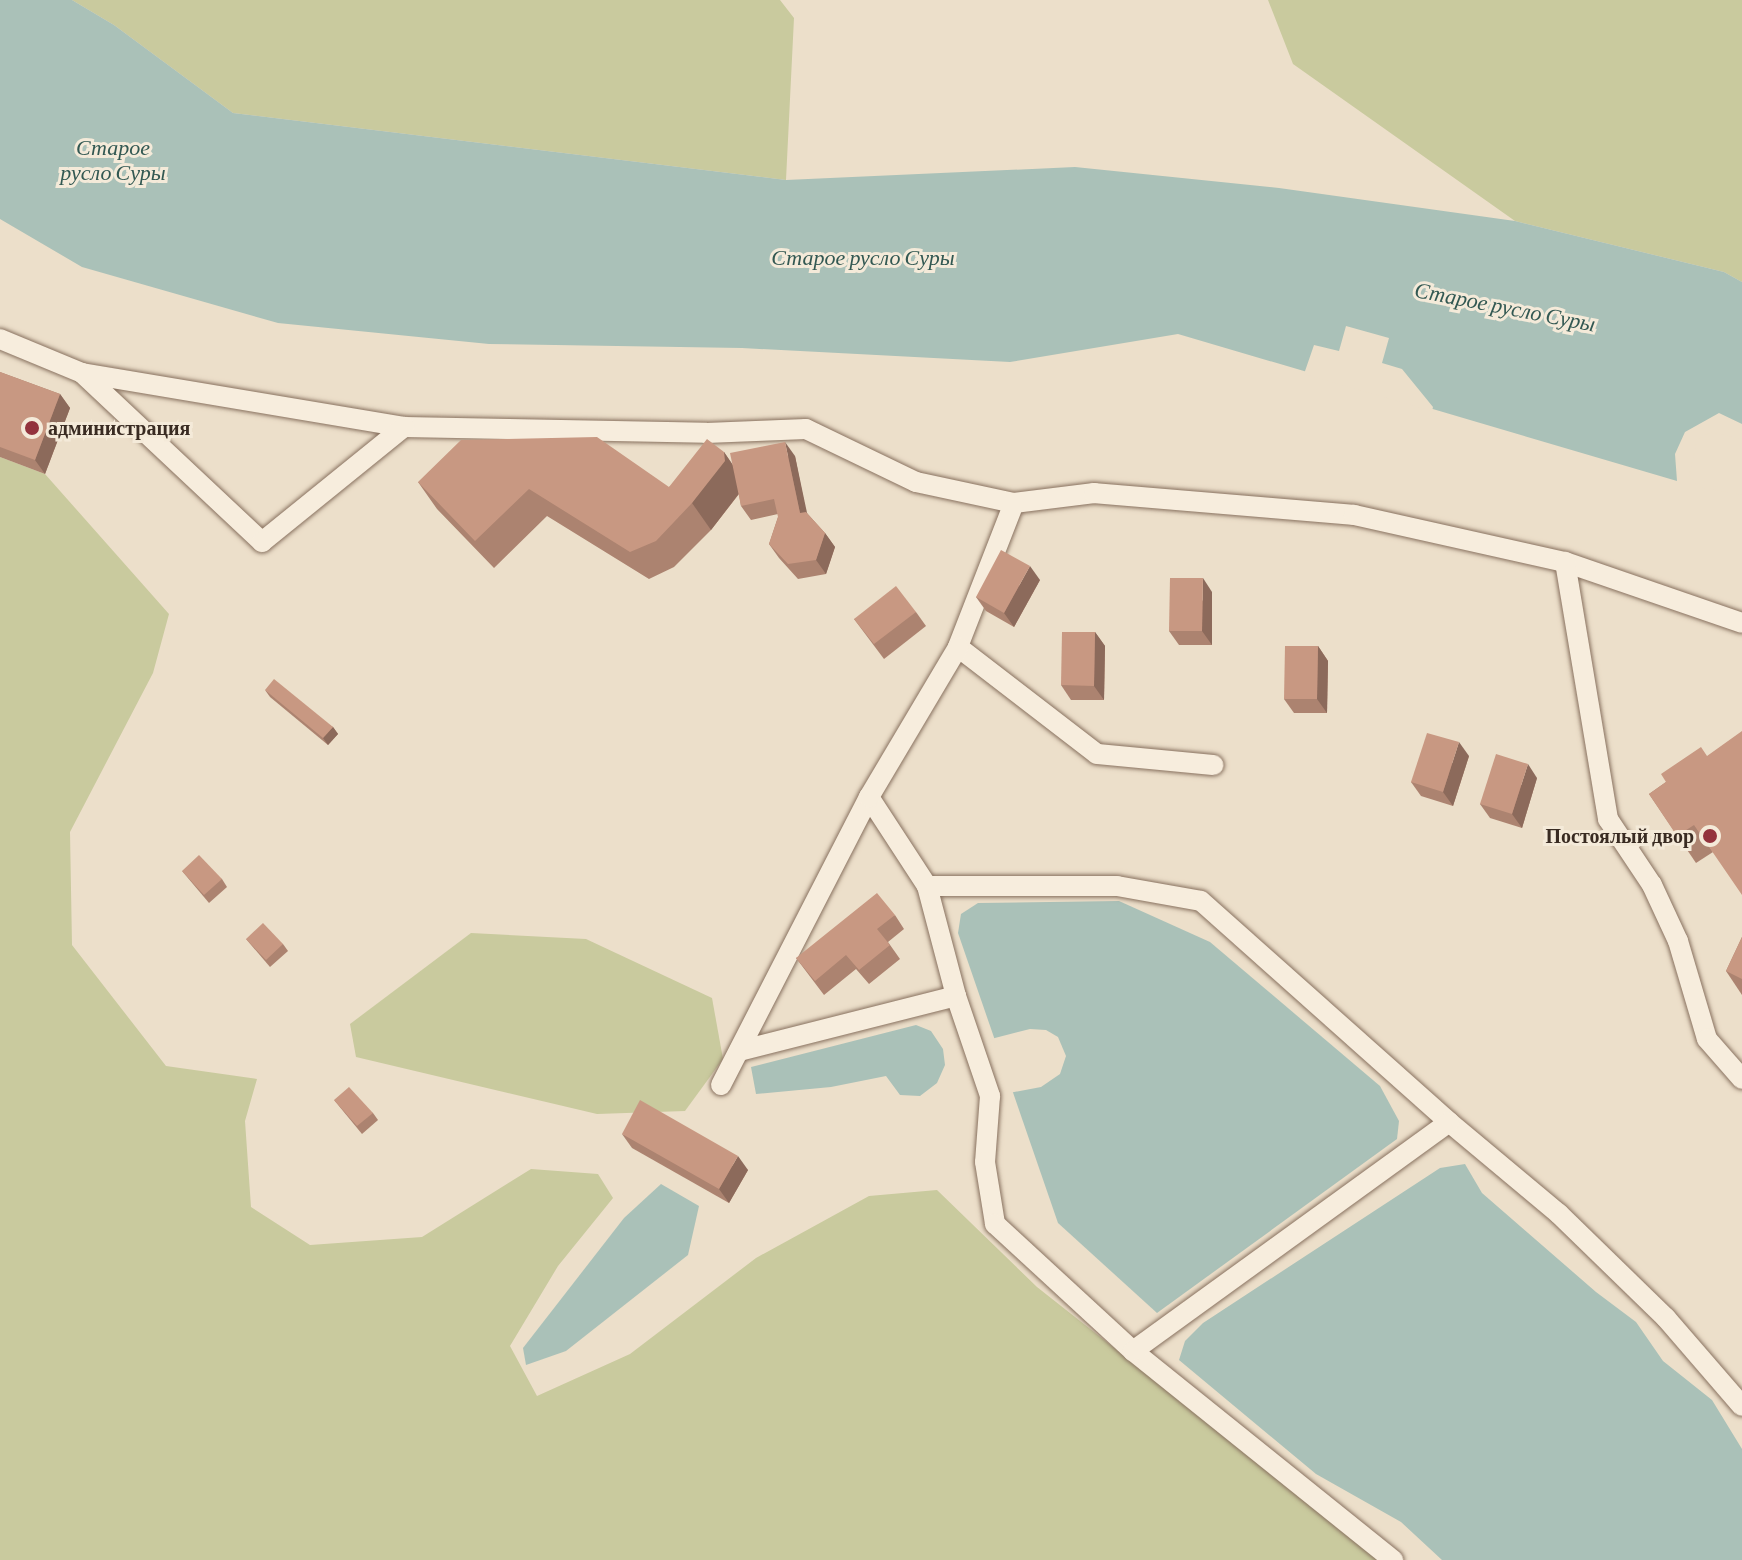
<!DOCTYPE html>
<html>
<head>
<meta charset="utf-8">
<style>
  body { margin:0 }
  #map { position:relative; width:1742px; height:1560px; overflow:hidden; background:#ecdfca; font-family:"Crimson Pro",serif }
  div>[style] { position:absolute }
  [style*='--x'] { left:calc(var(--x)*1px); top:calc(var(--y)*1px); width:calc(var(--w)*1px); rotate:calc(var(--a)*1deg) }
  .green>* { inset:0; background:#c9ca9e }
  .water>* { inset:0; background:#aac1b8 }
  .pier>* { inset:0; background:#ecdfca }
  .roads { filter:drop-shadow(0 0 2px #88715f) drop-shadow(0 0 2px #88715f) }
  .lane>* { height:20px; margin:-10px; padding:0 10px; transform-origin:10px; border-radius:10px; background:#f7eddd }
  .wall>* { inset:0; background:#ac8370 }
  .shaded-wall>* { inset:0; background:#8c6a5b }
  .building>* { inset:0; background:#c89882 }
  .dots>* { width:22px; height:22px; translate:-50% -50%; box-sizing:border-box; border:4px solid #f4ead9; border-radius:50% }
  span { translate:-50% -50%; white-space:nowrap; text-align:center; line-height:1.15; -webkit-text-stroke:6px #f4ead9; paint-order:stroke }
  .poi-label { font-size:20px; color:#392b22; font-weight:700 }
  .left { translate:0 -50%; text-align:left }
  .right { translate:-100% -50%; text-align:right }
  .water-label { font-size:22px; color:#325852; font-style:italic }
</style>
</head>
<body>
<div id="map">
  <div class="green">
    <i style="clip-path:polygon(72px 0,780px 0,794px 18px,786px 180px,233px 113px,114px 25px)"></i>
    <i style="clip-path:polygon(1268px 0,1742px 0,1742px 282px,1724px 272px,1515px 221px,1293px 64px)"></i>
    <i style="clip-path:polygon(0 457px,45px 474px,169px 614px,153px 673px,70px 832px,72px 945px,166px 1066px,257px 1079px,245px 1121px,251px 1207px,310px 1245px,422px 1237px,531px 1169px,598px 1174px,613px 1198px,558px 1266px,510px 1346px,537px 1396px,630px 1354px,756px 1258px,869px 1196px,937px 1190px,1037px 1287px,1383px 1560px,0 1560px)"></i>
    <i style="clip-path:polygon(471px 933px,586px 939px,712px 998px,723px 1059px,685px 1111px,597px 1114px,356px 1057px,350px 1024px)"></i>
  </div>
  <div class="water">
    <i style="clip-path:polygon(0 0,72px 0,114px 25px,233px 113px,786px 180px,1075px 167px,1279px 188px,1515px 221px,1724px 272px,1742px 282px,1742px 424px,1719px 413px,1685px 432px,1675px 454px,1677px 481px,1178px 334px,1010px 362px,742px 348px,489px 344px,278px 323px,82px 267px,0 219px)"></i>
    <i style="clip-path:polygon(1119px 901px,1210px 942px,1380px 1086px,1399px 1121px,1397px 1139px,1157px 1313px,1058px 1223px,958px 933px,961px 914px,978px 903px)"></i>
    <i style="clip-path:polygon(916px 1025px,931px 1031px,943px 1049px,945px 1065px,937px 1083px,920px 1096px,900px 1095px,886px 1076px,831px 1087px,756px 1094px,751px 1067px)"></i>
    <i style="clip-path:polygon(1465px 1164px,1482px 1193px,1596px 1292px,1636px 1322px,1663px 1361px,1712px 1400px,1742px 1449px,1742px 1560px,1442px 1560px,1401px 1522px,1316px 1474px,1179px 1360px,1185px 1341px,1203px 1323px,1440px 1168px)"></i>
    <i style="clip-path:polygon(661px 1184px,699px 1206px,688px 1255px,566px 1351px,526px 1365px,523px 1348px,624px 1218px)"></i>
  </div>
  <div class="pier">
    <i style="clip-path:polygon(1346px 326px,1389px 338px,1382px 363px,1402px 369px,1433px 407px,1432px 411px,1304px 374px,1314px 345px,1339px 351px)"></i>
    <i style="clip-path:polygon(1711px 432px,1742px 439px,1742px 495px,1699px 487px,1689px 476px,1697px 440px)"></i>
    <i style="clip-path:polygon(1030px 1029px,1046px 1030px,1058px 1037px,1066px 1056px,1060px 1074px,1041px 1087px,1009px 1093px,991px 1039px)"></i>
  </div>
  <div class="roads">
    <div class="lane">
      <i style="--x:0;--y:339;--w:89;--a:22.5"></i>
      <i style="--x:82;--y:373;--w:326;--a:9.5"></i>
      <i style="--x:404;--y:427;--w:302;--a:1.1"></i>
      <i style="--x:706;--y:433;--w:100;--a:-2.3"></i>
      <i style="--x:806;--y:429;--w:122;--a:25.7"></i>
      <i style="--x:916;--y:482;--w:100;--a:12.1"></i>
      <i style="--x:1014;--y:503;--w:81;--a:-7.1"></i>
      <i style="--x:1094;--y:493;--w:261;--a:4.8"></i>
      <i style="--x:1354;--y:515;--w:216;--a:12.6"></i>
      <i style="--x:1565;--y:562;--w:187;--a:19"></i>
      <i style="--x:82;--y:373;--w:247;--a:43.2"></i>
      <i style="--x:262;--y:542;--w:183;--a:-39"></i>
      <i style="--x:1014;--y:503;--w:155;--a:111.3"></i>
      <i style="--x:958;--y:647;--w:175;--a:37.6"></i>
      <i style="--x:1097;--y:754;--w:117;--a:5.4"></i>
      <i style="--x:1565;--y:562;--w:261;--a:80.5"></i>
      <i style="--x:1608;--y:819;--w:79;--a:56.3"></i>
      <i style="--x:1652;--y:885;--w:62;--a:65.1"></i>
      <i style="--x:1678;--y:941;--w:102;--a:73.5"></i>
      <i style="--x:1707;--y:1039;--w:53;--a:48.8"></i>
      <i style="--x:869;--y:797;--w:106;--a:56.9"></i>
      <i style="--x:927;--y:886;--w:114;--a:75.2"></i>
      <i style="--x:956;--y:996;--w:106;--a:71.2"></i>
      <i style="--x:990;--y:1096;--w:66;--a:94.3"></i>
      <i style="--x:985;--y:1162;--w:63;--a:80.8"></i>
      <i style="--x:995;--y:1224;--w:188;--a:42.6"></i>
      <i style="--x:1133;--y:1351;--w:334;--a:38.8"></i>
      <i style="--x:927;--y:886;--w:190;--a:0"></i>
      <i style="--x:1117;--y:886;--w:85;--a:10.1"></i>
      <i style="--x:1201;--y:901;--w:332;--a:41.7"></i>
      <i style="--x:1449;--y:1122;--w:143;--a:39.9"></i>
      <i style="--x:1559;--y:1214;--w:149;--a:44.2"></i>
      <i style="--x:1666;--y:1318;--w:116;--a:49.2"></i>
      <i style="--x:739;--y:1051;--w:224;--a:-14.2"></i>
      <i style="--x:721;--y:1085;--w:324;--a:-62.8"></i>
      <i style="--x:869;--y:797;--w:174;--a:-59.3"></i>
      <i style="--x:1133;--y:1351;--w:390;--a:-35.9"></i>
    </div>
  </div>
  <div class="wall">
    <i style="clip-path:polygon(0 372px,60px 394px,70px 408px,45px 474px,0 457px)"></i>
    <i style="clip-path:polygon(724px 452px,733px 465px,795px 456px,806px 512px,825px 533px,835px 547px,826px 574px,798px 579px,779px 558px,769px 544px,778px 517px,778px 514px,751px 520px,741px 506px,739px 494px,711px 530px,674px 567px,649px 579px,547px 516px,494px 568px,437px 509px,418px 482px,669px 487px)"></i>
    <i style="clip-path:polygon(1040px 580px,1014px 627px,986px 611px,976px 597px)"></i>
    <i style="clip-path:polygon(1212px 592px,1212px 645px,1179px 645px,1169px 631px)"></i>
    <i style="clip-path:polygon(916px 612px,926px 626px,884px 659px,854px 619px)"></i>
    <i style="clip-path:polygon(1095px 632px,1105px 646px,1104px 700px,1071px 700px,1061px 685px)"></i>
    <i style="clip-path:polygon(1318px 646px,1328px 661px,1327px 713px,1294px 713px,1284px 699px)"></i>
    <i style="clip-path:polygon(265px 690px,333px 727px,338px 734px,328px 745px,270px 697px)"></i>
    <i style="clip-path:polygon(1469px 756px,1453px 806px,1421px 796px,1411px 782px)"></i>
    <i style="clip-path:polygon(1537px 778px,1522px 828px,1490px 818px,1480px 804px)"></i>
    <i style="clip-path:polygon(1666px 782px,1713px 852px,1696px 863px,1649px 794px)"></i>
    <i style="clip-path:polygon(182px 871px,222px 879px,227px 887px,209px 903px)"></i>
    <i style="clip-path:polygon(895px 915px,904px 929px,888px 942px,900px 959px,869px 984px,856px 969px,824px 995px,796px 958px)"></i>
    <i style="clip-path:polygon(1742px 937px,1742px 995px,1726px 971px)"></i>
    <i style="clip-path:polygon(246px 939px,283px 944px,288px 951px,270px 967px)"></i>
    <i style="clip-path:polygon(334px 1100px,373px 1113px,378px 1120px,362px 1134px)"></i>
    <i style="clip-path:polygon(622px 1134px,748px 1170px,729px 1203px,632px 1148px)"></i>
  </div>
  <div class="shaded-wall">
    <i style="clip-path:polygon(60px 394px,70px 408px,45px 474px,35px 460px)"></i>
    <i style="clip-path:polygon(785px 442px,795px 456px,810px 527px,800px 513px)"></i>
    <i style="clip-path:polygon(724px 452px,742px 479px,744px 487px,711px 530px,692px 503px)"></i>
    <i style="clip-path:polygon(825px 533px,835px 547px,826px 574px,816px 560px)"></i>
    <i style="clip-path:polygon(1030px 566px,1040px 580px,1014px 627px,1004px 613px)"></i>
    <i style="clip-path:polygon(1203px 578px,1212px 592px,1212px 645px,1202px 631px)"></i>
    <i style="clip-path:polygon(1095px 632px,1105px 646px,1104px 700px,1094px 686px)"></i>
    <i style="clip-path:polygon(1318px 646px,1328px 661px,1327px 713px,1317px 699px)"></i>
    <i style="clip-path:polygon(333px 727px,338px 734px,328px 745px,323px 738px)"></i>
    <i style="clip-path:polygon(1459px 742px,1469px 756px,1453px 806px,1443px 792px)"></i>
    <i style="clip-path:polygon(1528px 764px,1537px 778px,1522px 828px,1512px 814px)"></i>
    <i style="clip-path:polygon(738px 1156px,748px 1170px,729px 1203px,719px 1189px)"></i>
  </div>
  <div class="building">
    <i style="clip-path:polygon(0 372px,60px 394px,35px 460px,0 447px)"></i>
    <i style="clip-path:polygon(597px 437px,669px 487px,707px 439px,724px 452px,725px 461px,692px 503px,656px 541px,630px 552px,529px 489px,475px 541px,418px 482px,461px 440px)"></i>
    <i style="clip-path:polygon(785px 442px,800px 513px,806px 512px,825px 533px,816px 560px,788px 564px,769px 544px,778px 517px,774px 499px,741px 506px,730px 453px)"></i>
    <i style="clip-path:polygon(1001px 550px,1030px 566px,1004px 613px,976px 597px)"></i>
    <i style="clip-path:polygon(1170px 578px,1203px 578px,1202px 631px,1169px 631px)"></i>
    <i style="clip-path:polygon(896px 586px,916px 612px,874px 644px,854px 619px)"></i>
    <i style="clip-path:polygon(1062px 632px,1095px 632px,1094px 686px,1061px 685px)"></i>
    <i style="clip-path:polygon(1285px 646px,1318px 646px,1317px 699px,1284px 699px)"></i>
    <i style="clip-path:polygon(274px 679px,333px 727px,323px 738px,265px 690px)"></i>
    <i style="clip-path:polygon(1742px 731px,1742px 895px,1694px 825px,1677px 836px,1649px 794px,1666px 782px,1661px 774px,1701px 747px,1707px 756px)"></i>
    <i style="clip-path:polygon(1427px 733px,1459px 742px,1443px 792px,1411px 782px)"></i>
    <i style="clip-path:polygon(1496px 754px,1528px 764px,1512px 814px,1480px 804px)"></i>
    <i style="clip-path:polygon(199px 855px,222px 879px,204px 895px,182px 871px)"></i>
    <i style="clip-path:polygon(877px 893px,895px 915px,877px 929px,890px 945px,859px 970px,846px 955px,815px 981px,796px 958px)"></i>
    <i style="clip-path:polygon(263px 923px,283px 944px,266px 960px,246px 939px)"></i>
    <i style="clip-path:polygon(1742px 937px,1742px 979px,1726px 971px)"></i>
    <i style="clip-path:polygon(349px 1087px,373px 1113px,357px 1126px,334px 1100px)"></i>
    <i style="clip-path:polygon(640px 1100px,738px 1156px,719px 1189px,622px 1134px)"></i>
  </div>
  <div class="dots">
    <i style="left:32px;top:428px;background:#93333d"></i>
    <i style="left:1710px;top:836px;background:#93333d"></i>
  </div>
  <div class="poi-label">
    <span class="left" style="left:48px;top:428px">администрация</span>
    <span class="right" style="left:1694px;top:836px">Постоялый двор</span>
  </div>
  <div class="water-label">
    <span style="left:113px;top:160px">Старое<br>русло Суры</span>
    <span style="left:863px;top:258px">Старое русло Суры</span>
    <span style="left:1505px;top:307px;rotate:11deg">Старое русло Суры</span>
  </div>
</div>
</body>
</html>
